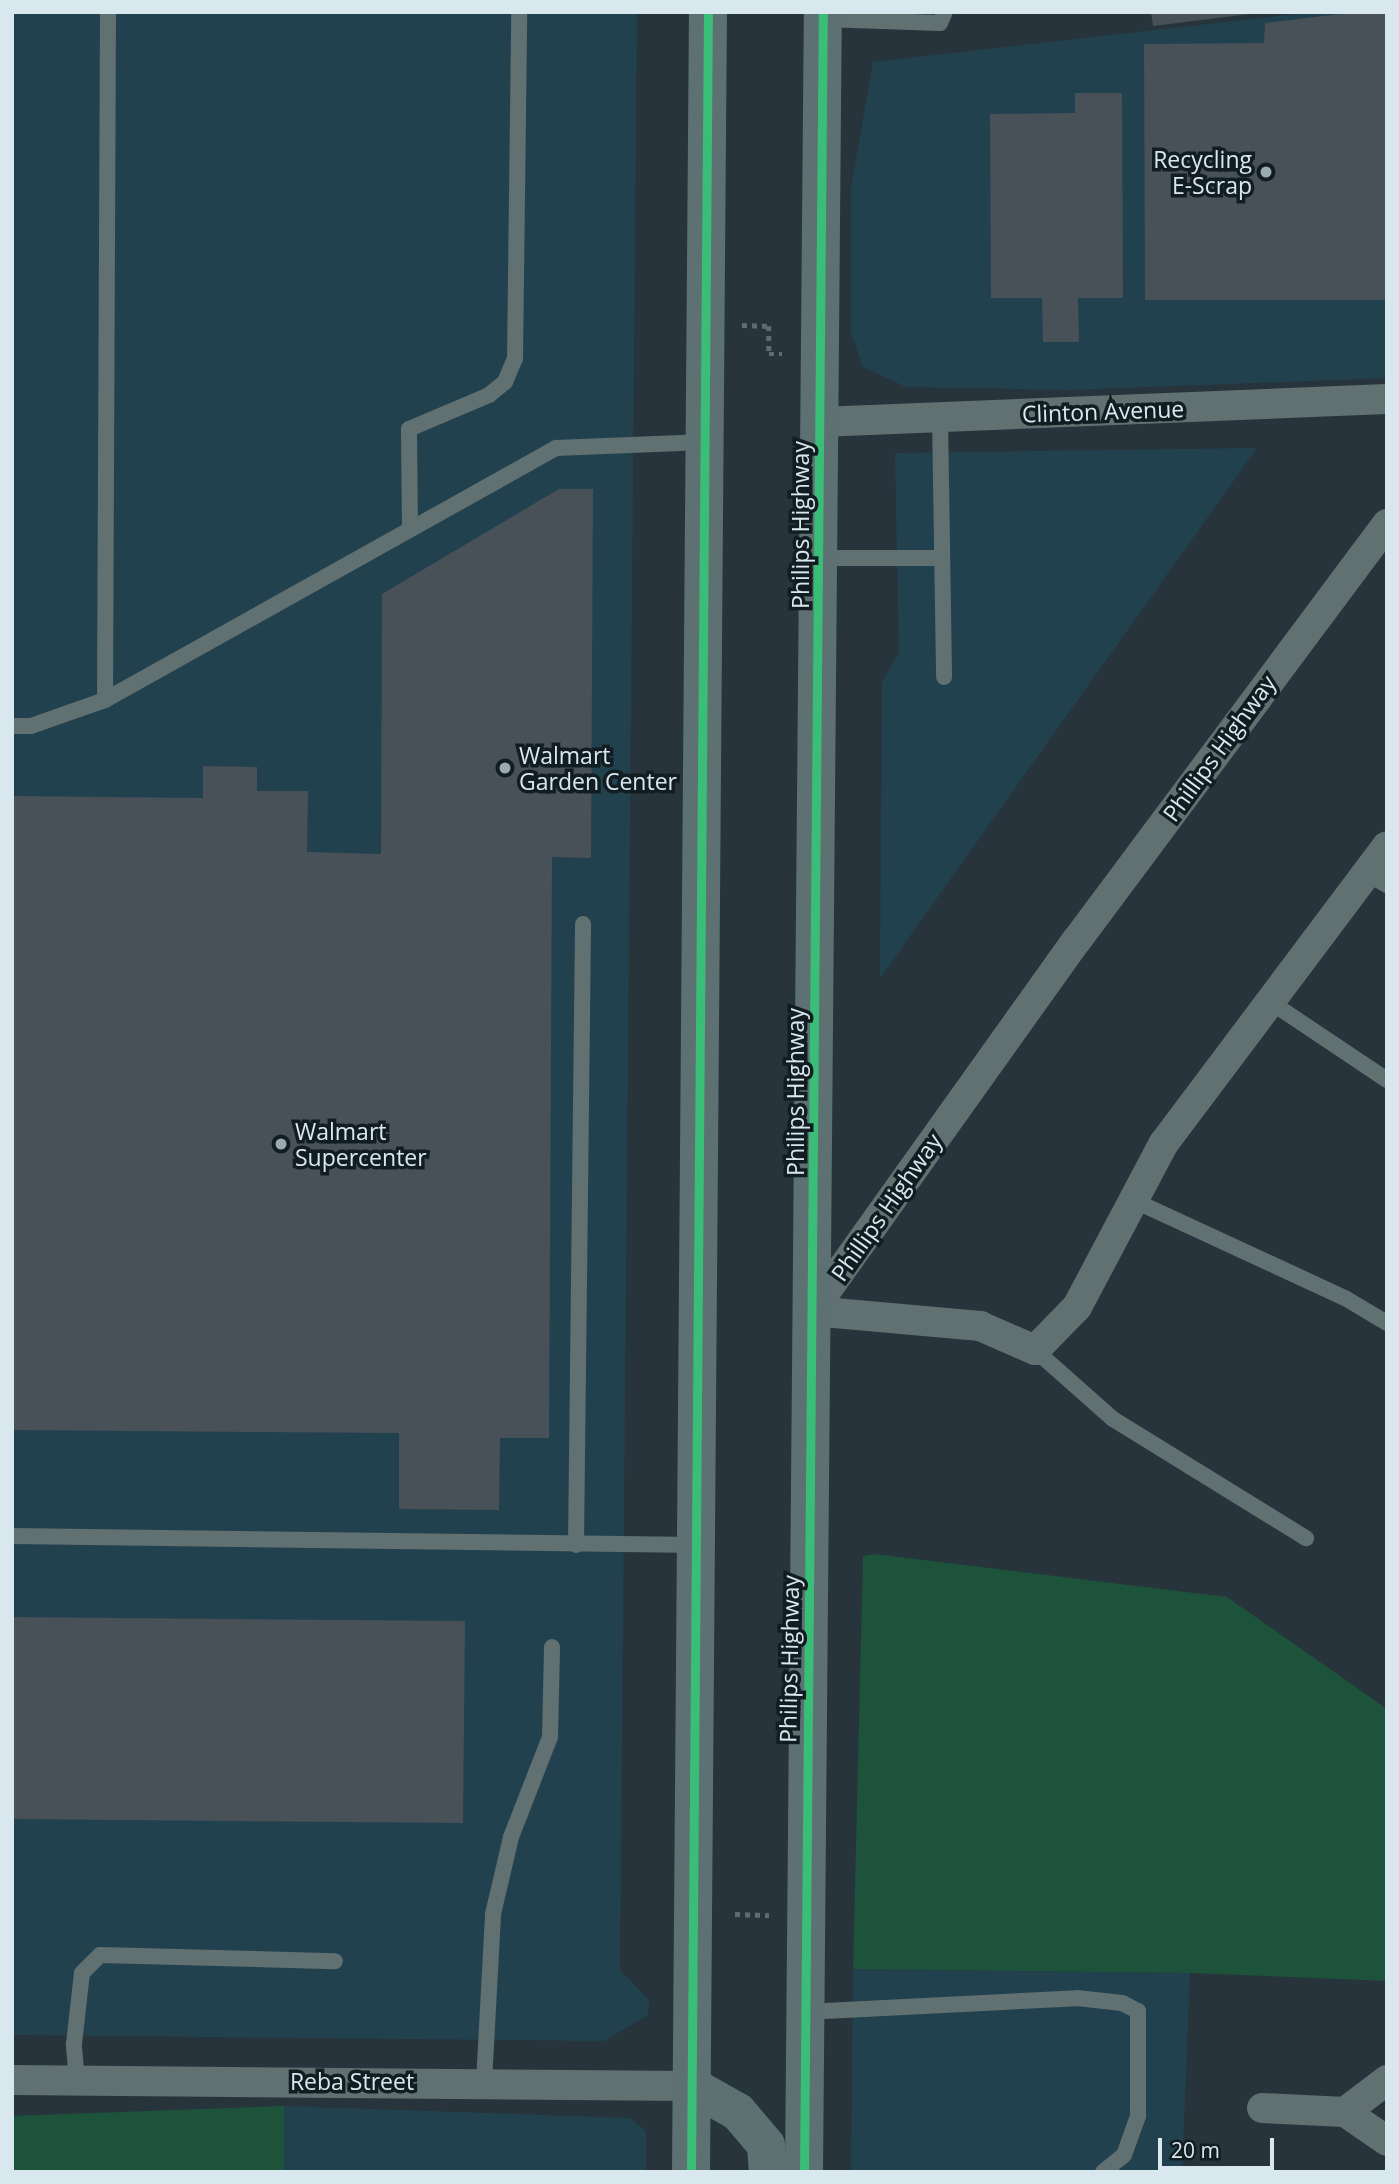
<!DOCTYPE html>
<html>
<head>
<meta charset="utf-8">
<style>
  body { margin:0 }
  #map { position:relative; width:1399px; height:2184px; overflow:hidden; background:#27343b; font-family:"Open Sans",sans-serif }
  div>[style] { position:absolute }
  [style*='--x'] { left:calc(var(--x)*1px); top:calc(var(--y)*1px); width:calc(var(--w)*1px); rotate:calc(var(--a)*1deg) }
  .built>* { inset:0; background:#22414f }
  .green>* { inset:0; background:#1d523b }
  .building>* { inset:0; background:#485058 }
  .path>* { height:4.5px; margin-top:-2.25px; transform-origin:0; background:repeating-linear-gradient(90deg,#606b6d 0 5px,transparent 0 10px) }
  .service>* { height:16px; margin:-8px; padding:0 8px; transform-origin:8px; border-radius:8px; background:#617070 }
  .minor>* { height:30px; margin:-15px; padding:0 15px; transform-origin:15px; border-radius:15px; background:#617070 }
  .primary>* { height:38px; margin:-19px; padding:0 19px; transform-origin:19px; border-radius:19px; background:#5d7072 }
  .cycleway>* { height:9px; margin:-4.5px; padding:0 4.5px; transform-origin:4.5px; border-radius:4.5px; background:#3abd76 }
  .dots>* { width:19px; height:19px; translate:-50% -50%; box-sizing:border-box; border:4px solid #121d22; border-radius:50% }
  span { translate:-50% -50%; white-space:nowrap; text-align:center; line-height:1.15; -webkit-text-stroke:7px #121d22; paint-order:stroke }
  .poi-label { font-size:23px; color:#d9e8ef }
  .right { translate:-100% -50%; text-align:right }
  .left { translate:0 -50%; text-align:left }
  .street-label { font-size:23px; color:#d9e8ef }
  .frame { position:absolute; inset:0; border:14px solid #d9e8ef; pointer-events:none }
  .scale { position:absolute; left:1158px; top:2138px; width:116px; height:32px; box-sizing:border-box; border:4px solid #d9e8ef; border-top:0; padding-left:9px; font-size:21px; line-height:24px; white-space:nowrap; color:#d9e8ef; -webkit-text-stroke:5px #121d22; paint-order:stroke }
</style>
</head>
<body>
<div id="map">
  <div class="built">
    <i style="clip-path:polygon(12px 12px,637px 12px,620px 1970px,649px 2000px,648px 2015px,604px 2041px,12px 2035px)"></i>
    <i style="clip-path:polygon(1314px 12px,1387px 12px,1387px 378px,1070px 390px,906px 387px,863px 367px,851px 333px,851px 188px,873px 62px)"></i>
    <i style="clip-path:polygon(1257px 448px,880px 978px,882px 682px,899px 652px,895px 453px)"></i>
    <i style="clip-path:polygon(853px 1969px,1190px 1973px,1182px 2172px,851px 2172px)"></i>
    <i style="clip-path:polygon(284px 2106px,630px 2118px,646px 2131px,646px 2172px,284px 2172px)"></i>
  </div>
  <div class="green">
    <i style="clip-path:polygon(874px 1554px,1227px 1597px,1387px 1709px,1387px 1981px,1190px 1973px,853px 1969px,863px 1556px)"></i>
    <i style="clip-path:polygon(284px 2106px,284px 2172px,12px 2172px,12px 2116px)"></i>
  </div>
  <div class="building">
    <i style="clip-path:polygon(1151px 12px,1250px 12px,1250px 14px,1153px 26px)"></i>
    <i style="clip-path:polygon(1356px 12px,1387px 12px,1387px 300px,1145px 300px,1144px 44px,1264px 43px,1265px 23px)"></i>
    <i style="clip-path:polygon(1075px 93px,1122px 93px,1123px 298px,1078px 298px,1079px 342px,1043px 342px,1042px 298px,991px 298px,990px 114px,1075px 113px)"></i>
    <i style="clip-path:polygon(559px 489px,593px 489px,591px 858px,552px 857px,549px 1438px,500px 1438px,499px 1510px,399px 1509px,399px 1433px,12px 1430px,12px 796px,203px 798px,203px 766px,257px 767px,257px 791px,308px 791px,307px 852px,381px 854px,382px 594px)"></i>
    <i style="clip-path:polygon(12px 1617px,465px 1621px,463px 1823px,12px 1819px)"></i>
  </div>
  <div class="path">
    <i style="--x:742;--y:325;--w:27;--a:2"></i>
    <i style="--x:769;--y:326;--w:28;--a:90"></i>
    <i style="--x:769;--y:354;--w:13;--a:0"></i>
    <i style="--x:735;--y:1914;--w:34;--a:2"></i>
  </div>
  <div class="service">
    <i style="--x:823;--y:19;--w:117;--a:2"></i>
    <i style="--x:940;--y:23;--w:12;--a:-66"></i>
    <i style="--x:940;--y:417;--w:260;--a:89.1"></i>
    <i style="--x:410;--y:528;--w:99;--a:-90.6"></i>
    <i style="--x:409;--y:429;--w:87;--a:-23"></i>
    <i style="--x:489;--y:395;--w:21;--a:-39"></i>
    <i style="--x:505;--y:382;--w:25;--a:-67"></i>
    <i style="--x:515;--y:359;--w:347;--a:-89.3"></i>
    <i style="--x:819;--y:558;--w:123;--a:0"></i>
    <i style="--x:105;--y:700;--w:688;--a:-89.75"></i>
    <i style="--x:12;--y:726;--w:19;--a:0"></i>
    <i style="--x:31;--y:726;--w:78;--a:-19.4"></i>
    <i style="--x:105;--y:700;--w:517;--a:-29.19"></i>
    <i style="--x:556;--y:448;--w:149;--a:-2.3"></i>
    <i style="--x:1366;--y:873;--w:24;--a:30"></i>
    <i style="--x:1272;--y:1003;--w:138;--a:33.8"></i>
    <i style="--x:1135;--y:1201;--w:231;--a:24.8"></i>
    <i style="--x:1345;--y:1298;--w:49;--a:30.8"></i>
    <i style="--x:1035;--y:1350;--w:104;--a:41.5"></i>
    <i style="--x:1113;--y:1419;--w:227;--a:31.7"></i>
    <i style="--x:12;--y:1536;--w:684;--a:0.75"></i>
    <i style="--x:576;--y:1545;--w:621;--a:-89.35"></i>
    <i style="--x:805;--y:2012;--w:272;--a:-2.9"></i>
    <i style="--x:1077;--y:1998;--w:45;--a:6.3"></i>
    <i style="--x:1122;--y:2003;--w:18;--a:27"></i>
    <i style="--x:1138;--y:2011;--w:105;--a:90"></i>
    <i style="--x:1138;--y:2116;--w:41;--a:109.7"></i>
    <i style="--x:1124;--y:2155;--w:27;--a:141"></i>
    <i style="--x:77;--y:2081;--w:37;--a:-95"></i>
    <i style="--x:74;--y:2044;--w:71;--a:-83.6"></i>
    <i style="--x:82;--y:1973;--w:25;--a:-45"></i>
    <i style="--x:100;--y:1955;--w:235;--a:1.5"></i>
    <i style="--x:484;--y:2082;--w:168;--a:-86.9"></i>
    <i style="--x:493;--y:1914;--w:79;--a:-76.8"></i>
    <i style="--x:511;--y:1837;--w:107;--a:-68.7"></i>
    <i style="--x:550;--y:1737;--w:90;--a:-88.7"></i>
  </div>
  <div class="minor">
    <i style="--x:820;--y:422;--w:567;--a:-2.32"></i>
    <i style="--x:812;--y:1311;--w:456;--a:-54.5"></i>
    <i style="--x:1077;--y:940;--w:519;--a:-53.31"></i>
    <i style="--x:812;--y:1311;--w:169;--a:5.1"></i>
    <i style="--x:980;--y:1326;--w:60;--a:23.6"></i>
    <i style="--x:1035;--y:1350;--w:60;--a:-45.7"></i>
    <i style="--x:1077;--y:1307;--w:186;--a:-62.1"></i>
    <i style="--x:1164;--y:1143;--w:371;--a:-53.1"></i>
    <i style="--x:12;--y:2080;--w:680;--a:0.51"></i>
    <i style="--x:1262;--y:2108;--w:83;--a:2.8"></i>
    <i style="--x:1345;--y:2112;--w:53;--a:-37.3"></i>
    <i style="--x:1345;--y:2112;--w:51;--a:34.6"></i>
  </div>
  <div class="primary">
    <i style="--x:692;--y:2086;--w:53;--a:29.5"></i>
    <i style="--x:738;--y:2112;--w:43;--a:49.7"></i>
    <i style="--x:766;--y:2145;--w:27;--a:86"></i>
    <i style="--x:691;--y:2172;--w:2160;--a:-89.55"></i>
    <i style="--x:804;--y:2172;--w:2160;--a:-89.5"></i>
  </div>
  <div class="cycleway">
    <i style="--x:691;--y:2172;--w:2160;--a:-89.55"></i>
    <i style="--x:804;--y:2172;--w:2160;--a:-89.5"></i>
  </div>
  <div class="dots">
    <i style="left:1266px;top:172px;background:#9ba9b0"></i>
    <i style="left:505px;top:768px;background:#9ba9b0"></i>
    <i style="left:281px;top:1144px;background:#9ba9b0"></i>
  </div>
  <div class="poi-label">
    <span class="right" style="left:1252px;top:172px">Recycling<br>E-Scrap</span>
    <span class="left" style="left:519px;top:768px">Walmart<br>Garden Center</span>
    <span class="left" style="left:295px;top:1144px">Walmart<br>Supercenter</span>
  </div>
  <div class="street-label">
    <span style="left:1103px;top:411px;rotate:-2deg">Clinton Avenue</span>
    <span style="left:800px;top:525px;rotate:-90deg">Philips Highway</span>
    <span style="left:1219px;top:748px;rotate:-54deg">Phillips Highway</span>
    <span style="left:795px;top:1092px;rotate:-90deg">Philips Highway</span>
    <span style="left:886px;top:1207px;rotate:-55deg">Phillips Highway</span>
    <span style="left:789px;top:1659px;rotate:-89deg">Philips Highway</span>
    <span style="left:352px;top:2081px">Reba Street</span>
  </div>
  <div class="frame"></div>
  <div class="scale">20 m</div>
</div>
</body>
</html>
